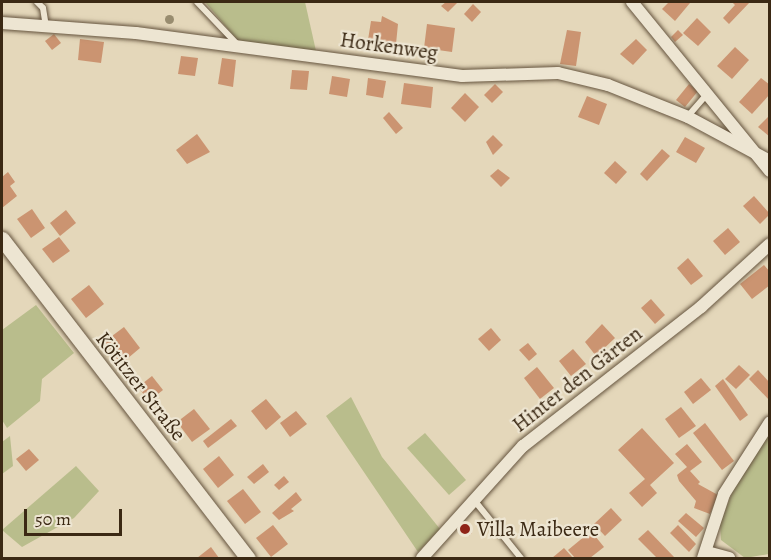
<!DOCTYPE html>
<html>
<head>
<meta charset="utf-8">
<style>
  body { margin:0 }
  #map { position:relative; width:771px; height:560px; overflow:hidden; background:#e4d7ba; font-family:Alegreya,serif }
  div>[style] { position:absolute }
  [style*='--x'] { left:calc(var(--x)*1px); top:calc(var(--y)*1px); width:calc(var(--w)*1px); rotate:calc(var(--a)*1deg) }
  .green>* { inset:0; background:#b9bd8c }
  .building>* { inset:0; background:#cb9471 }
  .roads { filter:drop-shadow(0 0 2px #65543e) drop-shadow(0 0 2px #65543e) }
  .service>* { height:6px; margin:-3px; padding:0 3px; transform-origin:3px; border-radius:3px; background:#ede5d2 }
  .minor>* { height:12px; margin:-6px; padding:0 6px; transform-origin:6px; border-radius:6px; background:#ede5d2 }
  .tertiary>* { height:15px; margin:-7.5px; padding:0 7.5px; transform-origin:7.5px; border-radius:7.5px; background:#ede5d2 }
  .trees>* { width:9px; height:9px; margin:-4.5px; border-radius:50%; background:#988c6f }
  .dots>* { width:16px; height:16px; translate:-50% -50%; box-sizing:border-box; border:3px solid #ede5d2; border-radius:50% }
  span { translate:-50% -50%; white-space:nowrap; text-align:center; line-height:1.15; -webkit-text-stroke:4.5px #ede5d2; paint-order:stroke }
  .street-label { font-size:21px; color:#3b2914 }
  .poi-label { font-size:21px; color:#3b2914 }
  .left { translate:0 -50%; text-align:left }
  .frame { position:absolute; inset:0; border:3px solid #3b2914; pointer-events:none }
  .scale { position:absolute; left:24px; top:509px; width:98px; height:27px; box-sizing:border-box; border:3px solid #3b2914; border-top:0; padding-left:8px; font-size:18px; line-height:21px; white-space:nowrap; color:#3b2914; -webkit-text-stroke:4px #ede5d2; paint-order:stroke }
</style>
</head>
<body>
<div id="map">
  <div class="green">
    <i style="clip-path:polygon(205px 2px,305px 2px,316px 51px,239px 42px)"></i>
    <i style="clip-path:polygon(36px 305px,74px 353px,42px 379px,40px 401px,7px 428px,2px 420px,2px 330px)"></i>
    <i style="clip-path:polygon(351px 397px,382px 457px,440px 529px,418px 552px,326px 416px)"></i>
    <i style="clip-path:polygon(769px 432px,769px 554px,745px 558px,721px 540px,720px 524px,734px 488px)"></i>
    <i style="clip-path:polygon(425px 433px,466px 480px,449px 495px,407px 448px)"></i>
    <i style="clip-path:polygon(10px 436px,13px 466px,2px 474px,2px 442px)"></i>
    <i style="clip-path:polygon(76px 466px,99px 491px,74px 518px,22px 547px,2px 530px)"></i>
  </div>
  <div class="building">
    <i style="clip-path:polygon(446px 2px,458px 2px,448px 12px,441px 6px)"></i>
    <i style="clip-path:polygon(669px 2px,688px 2px,690px 3px,675px 21px,662px 9px)"></i>
    <i style="clip-path:polygon(732px 2px,750px 2px,729px 24px,723px 18px,735px 5px)"></i>
    <i style="clip-path:polygon(473px 4px,481px 12px,472px 22px,464px 14px)"></i>
    <i style="clip-path:polygon(382px 16px,398px 24px,396px 44px,368px 40px,371px 21px,381px 22px)"></i>
    <i style="clip-path:polygon(697px 18px,711px 32px,698px 46px,683px 33px)"></i>
    <i style="clip-path:polygon(427px 24px,455px 28px,452px 52px,424px 48px)"></i>
    <i style="clip-path:polygon(567px 30px,581px 32px,576px 66px,560px 64px)"></i>
    <i style="clip-path:polygon(678px 30px,683px 35px,675px 42px,671px 37px)"></i>
    <i style="clip-path:polygon(54px 34px,61px 43px,52px 50px,45px 41px)"></i>
    <i style="clip-path:polygon(80px 39px,104px 42px,101px 63px,78px 60px)"></i>
    <i style="clip-path:polygon(636px 39px,647px 50px,633px 65px,620px 54px)"></i>
    <i style="clip-path:polygon(735px 47px,749px 60px,732px 79px,717px 66px)"></i>
    <i style="clip-path:polygon(181px 56px,198px 58px,195px 76px,178px 74px)"></i>
    <i style="clip-path:polygon(222px 58px,236px 60px,233px 87px,218px 84px)"></i>
    <i style="clip-path:polygon(292px 70px,309px 71px,307px 90px,290px 89px)"></i>
    <i style="clip-path:polygon(332px 76px,350px 79px,347px 97px,329px 94px)"></i>
    <i style="clip-path:polygon(368px 78px,386px 81px,383px 98px,366px 95px)"></i>
    <i style="clip-path:polygon(761px 78px,770px 85px,770px 94px,752px 114px,739px 102px)"></i>
    <i style="clip-path:polygon(404px 83px,433px 87px,431px 108px,401px 104px)"></i>
    <i style="clip-path:polygon(495px 84px,503px 92px,492px 103px,484px 95px)"></i>
    <i style="clip-path:polygon(689px 84px,698px 91px,685px 107px,676px 100px)"></i>
    <i style="clip-path:polygon(465px 93px,479px 107px,465px 122px,451px 108px)"></i>
    <i style="clip-path:polygon(587px 96px,607px 104px,599px 125px,578px 117px)"></i>
    <i style="clip-path:polygon(389px 112px,403px 128px,396px 134px,383px 118px)"></i>
    <i style="clip-path:polygon(770px 115px,770px 137px,758px 127px)"></i>
    <i style="clip-path:polygon(197px 134px,210px 152px,187px 164px,176px 150px)"></i>
    <i style="clip-path:polygon(493px 135px,503px 145px,493px 155px,486px 142px)"></i>
    <i style="clip-path:polygon(685px 137px,705px 148px,696px 163px,676px 152px)"></i>
    <i style="clip-path:polygon(662px 149px,670px 156px,647px 181px,640px 174px)"></i>
    <i style="clip-path:polygon(615px 161px,627px 172px,616px 184px,604px 173px)"></i>
    <i style="clip-path:polygon(498px 169px,510px 178px,501px 187px,490px 176px)"></i>
    <i style="clip-path:polygon(8px 172px,15px 182px,10px 186px,17px 196px,2px 208px,2px 177px)"></i>
    <i style="clip-path:polygon(754px 196px,770px 214px,760px 224px,743px 206px)"></i>
    <i style="clip-path:polygon(32px 209px,45px 228px,31px 238px,17px 219px)"></i>
    <i style="clip-path:polygon(66px 210px,76px 223px,60px 236px,50px 223px)"></i>
    <i style="clip-path:polygon(728px 228px,740px 242px,725px 255px,713px 241px)"></i>
    <i style="clip-path:polygon(59px 237px,70px 251px,53px 263px,42px 249px)"></i>
    <i style="clip-path:polygon(688px 258px,703px 276px,691px 285px,677px 268px)"></i>
    <i style="clip-path:polygon(764px 265px,770px 272px,770px 285px,752px 299px,740px 284px)"></i>
    <i style="clip-path:polygon(89px 285px,104px 304px,86px 318px,71px 299px)"></i>
    <i style="clip-path:polygon(651px 299px,665px 315px,655px 324px,641px 308px)"></i>
    <i style="clip-path:polygon(602px 324px,615px 338px,596px 356px,585px 342px)"></i>
    <i style="clip-path:polygon(124px 327px,140px 348px,121px 364px,104px 342px)"></i>
    <i style="clip-path:polygon(491px 328px,501px 340px,489px 351px,478px 339px)"></i>
    <i style="clip-path:polygon(528px 343px,537px 354px,529px 361px,519px 350px)"></i>
    <i style="clip-path:polygon(573px 349px,586px 364px,571px 376px,559px 361px)"></i>
    <i style="clip-path:polygon(739px 365px,750px 375px,736px 389px,725px 379px)"></i>
    <i style="clip-path:polygon(537px 367px,554px 388px,540px 399px,524px 378px)"></i>
    <i style="clip-path:polygon(758px 370px,770px 383px,770px 401px,749px 379px)"></i>
    <i style="clip-path:polygon(152px 376px,163px 390px,149px 401px,138px 387px)"></i>
    <i style="clip-path:polygon(701px 378px,711px 390px,693px 404px,684px 392px)"></i>
    <i style="clip-path:polygon(723px 379px,748px 415px,740px 421px,715px 386px)"></i>
    <i style="clip-path:polygon(266px 399px,281px 417px,266px 430px,251px 411px)"></i>
    <i style="clip-path:polygon(681px 407px,696px 426px,679px 438px,665px 419px)"></i>
    <i style="clip-path:polygon(194px 409px,210px 429px,192px 442px,177px 422px)"></i>
    <i style="clip-path:polygon(296px 411px,307px 424px,290px 437px,280px 423px)"></i>
    <i style="clip-path:polygon(231px 419px,237px 426px,208px 448px,203px 441px)"></i>
    <i style="clip-path:polygon(705px 423px,734px 461px,722px 470px,693px 433px)"></i>
    <i style="clip-path:polygon(642px 428px,674px 463px,650px 485px,657px 493px,642px 507px,629px 493px,645px 479px,618px 450px)"></i>
    <i style="clip-path:polygon(687px 444px,702px 462px,690px 471px,700px 482px,698px 484px,718px 495px,710px 514px,694px 508px,696px 501px,679px 481px,677px 475px,687px 467px,675px 454px)"></i>
    <i style="clip-path:polygon(29px 449px,39px 460px,26px 471px,16px 459px)"></i>
    <i style="clip-path:polygon(219px 456px,234px 475px,218px 488px,203px 469px)"></i>
    <i style="clip-path:polygon(263px 464px,269px 472px,254px 484px,247px 477px)"></i>
    <i style="clip-path:polygon(284px 476px,289px 482px,279px 490px,274px 485px)"></i>
    <i style="clip-path:polygon(243px 489px,261px 512px,245px 524px,227px 501px)"></i>
    <i style="clip-path:polygon(296px 492px,302px 500px,291px 509px,294px 511px,279px 520px,272px 513px)"></i>
    <i style="clip-path:polygon(611px 508px,622px 520px,605px 536px,594px 524px)"></i>
    <i style="clip-path:polygon(686px 513px,704px 528px,696px 537px,678px 521px)"></i>
    <i style="clip-path:polygon(461px 522px,472px 533px,469px 536px,458px 524px)"></i>
    <i style="clip-path:polygon(273px 525px,288px 544px,271px 557px,256px 538px)"></i>
    <i style="clip-path:polygon(678px 525px,696px 544px,689px 552px,670px 533px)"></i>
    <i style="clip-path:polygon(648px 530px,675px 558px,657px 558px,638px 539px)"></i>
    <i style="clip-path:polygon(591px 531px,604px 547px,590px 558px,575px 558px,568px 550px)"></i>
    <i style="clip-path:polygon(211px 547px,219px 558px,197px 558px)"></i>
    <i style="clip-path:polygon(564px 548px,573px 558px,552px 558px)"></i>
  </div>
  <div class="roads">
    <div class="service">
      <i style="--x:37;--y:2;--w:8;--a:45"></i>
      <i style="--x:43;--y:8;--w:18;--a:81"></i>
      <i style="--x:197;--y:2;--w:59;--a:46.4"></i>
      <i style="--x:688;--y:116;--w:29;--a:-49"></i>
      <i style="--x:474;--y:500;--w:75;--a:51"></i>
    </div>
    <div class="minor">
      <i style="--x:632;--y:2;--w:218;--a:50.8"></i>
      <i style="--x:2;--y:23;--w:134;--a:4.3"></i>
      <i style="--x:136;--y:33;--w:329;--a:7.5"></i>
      <i style="--x:462;--y:76;--w:96;--a:-1.8"></i>
      <i style="--x:558;--y:73;--w:51;--a:13.5"></i>
      <i style="--x:608;--y:85;--w:86;--a:21.8"></i>
      <i style="--x:688;--y:117;--w:93;--a:28.2"></i>
      <i style="--x:707;--y:552;--w:23;--a:15"></i>
      <i style="--x:422;--y:558;--w:151;--a:-48"></i>
      <i style="--x:523;--y:446;--w:226;--a:-38"></i>
      <i style="--x:701;--y:307;--w:93;--a:-42.4"></i>
      <i style="--x:703;--y:558;--w:67;--a:-71.8"></i>
      <i style="--x:724;--y:494;--w:85;--a:-57.4"></i>
    </div>
    <div class="tertiary">
      <i style="--x:2;--y:239;--w:403;--a:52.4"></i>
    </div>
  </div>
  <div class="trees">
    <i style="left:169px;top:19px"></i>
  </div>
  <div class="dots">
    <i style="left:465px;top:529px;background:#8f2418"></i>
  </div>
  <div class="street-label">
    <span style="left:389px;top:46px;rotate:8deg">Horkenweg</span>
    <span style="left:577px;top:379px;rotate:-38deg">Hinter den Gärten</span>
    <span style="left:141px;top:386px;rotate:52deg">Kötitzer Straße</span>
  </div>
  <div class="poi-label">
    <span class="left" style="left:477px;top:529px">Villa Maibeere</span>
  </div>
  <div class="frame"></div>
  <div class="scale">50 m</div>
</div>
</body>
</html>
